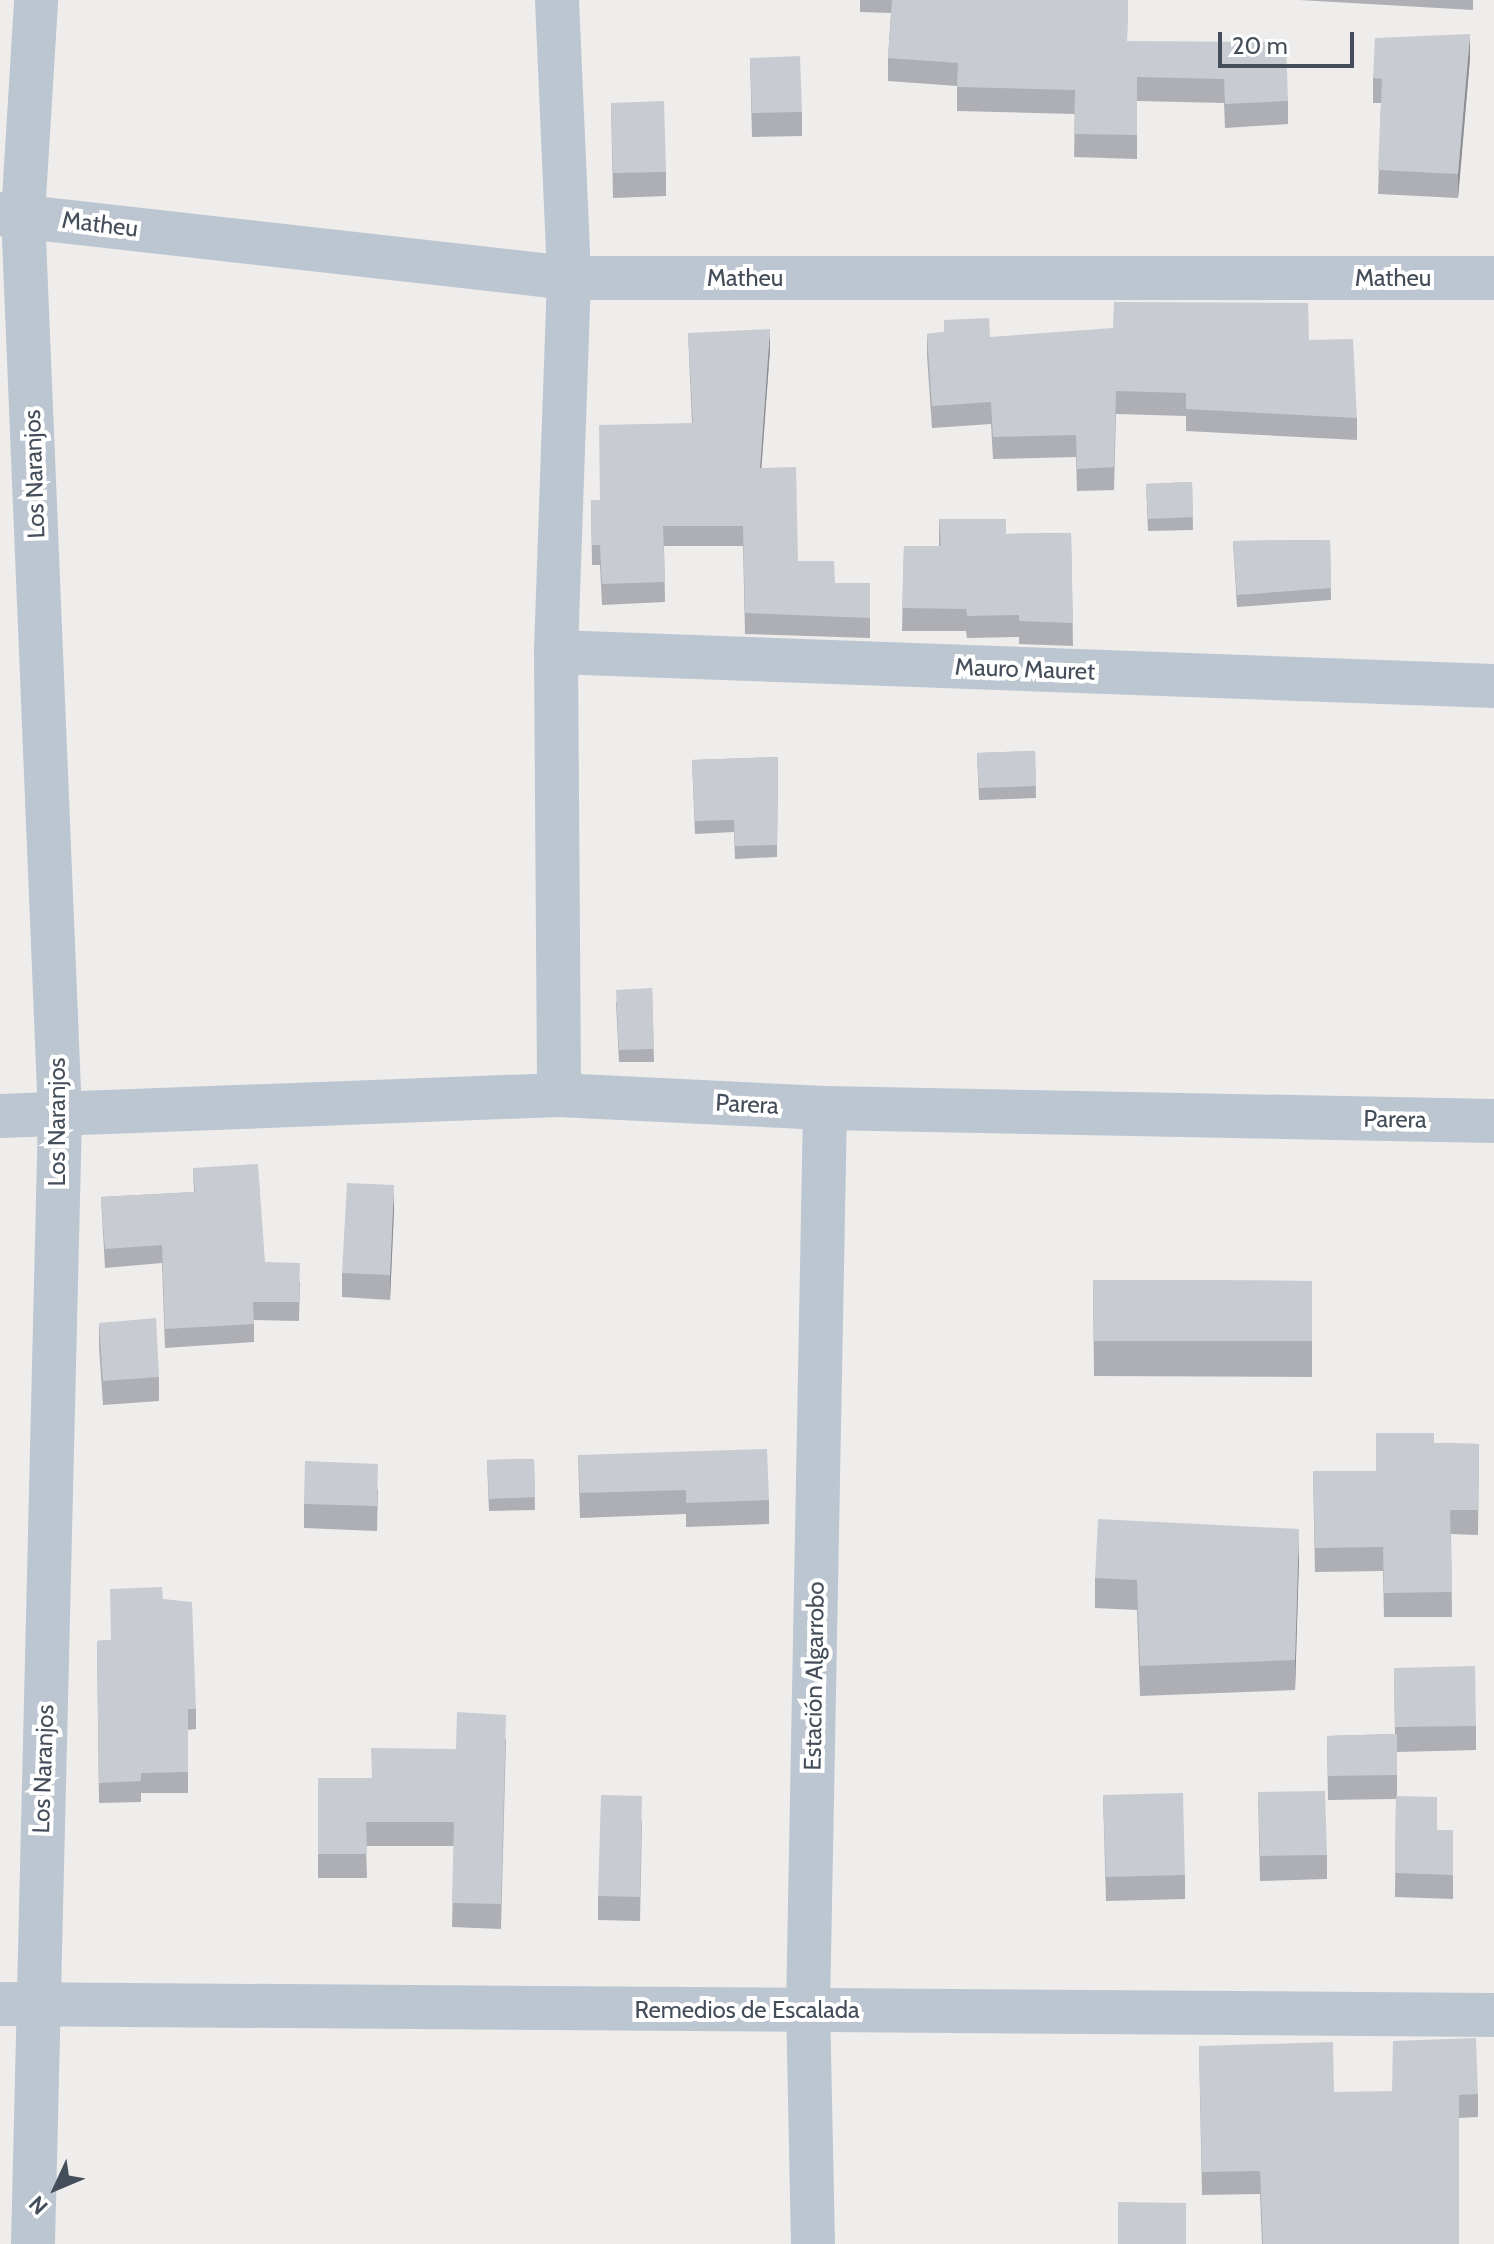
<!DOCTYPE html>
<html>
<head>
<meta charset="utf-8">
<style>
  body { margin:0 }
  #map { position:relative; width:1494px; height:2244px; overflow:hidden; background:#efecec; font-family:Cabin,sans-serif }
  div>[style] { position:absolute }
  [style*='--x'] { left:calc(var(--x)*1px); top:calc(var(--y)*1px); width:calc(var(--w)*1px); rotate:calc(var(--a)*1deg) }
  .minor>* { height:44px; margin:-22px; padding:0 22px; transform-origin:22px; border-radius:22px; background:#bcc6d0 }
  .wall>* { inset:0; background:#adafb5 }
  .shaded-wall>* { inset:0; background:#8d8e93 }
  .building>* { inset:0; background:#c9cbd2 }
  span { translate:-50% -50%; white-space:nowrap; text-align:center; line-height:1.15; -webkit-text-stroke:8px #fff; paint-order:stroke }
  .street-label { font-size:24px; color:#444e5a }
  .north { position:absolute; left:16px; top:2148px; width:80px; height:80px; -webkit-text-stroke:6px #fff; paint-order:stroke; rotate:226deg; font-size:22px; font-weight:700; line-height:32px; text-align:center; color:#444e5a }
  .north::after { content:''; display:block; margin:auto; width:28px; height:36px; background:#444e5a; clip-path:polygon(50% 0,100% 100%,50% 72%,0 100%) }
  .scale { position:absolute; left:1218px; top:32px; width:136px; height:36px; box-sizing:border-box; border:4px solid #444e5a; border-top:0; padding-left:10px; font-size:24px; line-height:28px; white-space:nowrap; color:#444e5a; -webkit-text-stroke:6px #fff; paint-order:stroke }
</style>
</head>
<body>
<div id="map">
  <div class="minor">
    <i style="--x:557;--y:0;--w:278;--a:87.5"></i>
    <i style="--x:569;--y:278;--w:374;--a:92"></i>
    <i style="--x:556;--y:652;--w:443;--a:89.6"></i>
    <i style="--x:0;--y:214;--w:573;--a:6.42"></i>
    <i style="--x:569;--y:278;--w:925;--a:0"></i>
    <i style="--x:556;--y:652;--w:939;--a:2.08"></i>
    <i style="--x:0;--y:1116;--w:559;--a:-2.15"></i>
    <i style="--x:559;--y:1095;--w:266;--a:2.8"></i>
    <i style="--x:825;--y:1108;--w:669;--a:1.11"></i>
    <i style="--x:0;--y:2004;--w:1494;--a:0.42"></i>
    <i style="--x:33;--y:2244;--w:1129;--a:-88.63"></i>
    <i style="--x:60;--y:1115;--w:901;--a:-92.35"></i>
    <i style="--x:23;--y:215;--w:215;--a:-86.5"></i>
    <i style="--x:813;--y:2244;--w:234;--a:-91.2"></i>
    <i style="--x:808;--y:2010;--w:902;--a:-88.92"></i>
  </div>
  <div class="wall">
    <i style="clip-path:polygon(860px 0,1128px 0,1127px 41px,1288px 101px,1288px 124px,1225px 128px,1224px 103px,1137px 101px,1137px 159px,1074px 157px,1075px 114px,957px 111px,957px 86px,888px 81px,888px 58px,891px 13px,860px 12px)"></i>
    <i style="clip-path:polygon(1299px 0,1473px 0,1473px 10px)"></i>
    <i style="clip-path:polygon(750px 58px,802px 112px,802px 136px,752px 137px)"></i>
    <i style="clip-path:polygon(1470px 58px,1458px 198px,1378px 194px,1381px 103px,1373px 103px,1373px 78px)"></i>
    <i style="clip-path:polygon(611px 103px,666px 172px,666px 196px,613px 198px)"></i>
    <i style="clip-path:polygon(944px 320px,990px 337px,1309px 340px,1357px 418px,1357px 440px,1186px 431px,1186px 416px,1116px 414px,1114px 490px,1077px 491px,1076px 457px,993px 459px,991px 424px,932px 428px,927px 356px,927px 334px,944px 332px)"></i>
    <i style="clip-path:polygon(688px 333px,770px 349px,761px 468px,798px 561px,835px 583px,870px 618px,870px 638px,745px 634px,743px 546px,664px 546px,665px 602px,602px 605px,600px 565px,592px 565px,591px 500px,600px 500px,692px 423px)"></i>
    <i style="clip-path:polygon(1192px 482px,1193px 530px,1148px 531px,1146px 484px)"></i>
    <i style="clip-path:polygon(939px 519px,1006px 534px,1071px 533px,1073px 646px,1019px 644px,1019px 637px,967px 638px,966px 631px,902px 631px,904px 546px,939px 546px)"></i>
    <i style="clip-path:polygon(1330px 540px,1331px 600px,1237px 607px,1233px 541px)"></i>
    <i style="clip-path:polygon(1035px 751px,1036px 798px,979px 800px,977px 753px)"></i>
    <i style="clip-path:polygon(778px 757px,777px 857px,735px 859px,734px 832px,695px 834px,692px 760px)"></i>
    <i style="clip-path:polygon(652px 988px,654px 1062px,619px 1062px,616px 1002px)"></i>
    <i style="clip-path:polygon(193px 1168px,265px 1262px,300px 1282px,299px 1321px,254px 1320px,254px 1342px,165px 1348px,162px 1263px,105px 1268px,101px 1197px,194px 1192px)"></i>
    <i style="clip-path:polygon(394px 1210px,390px 1300px,342px 1297px,342px 1273px)"></i>
    <i style="clip-path:polygon(1093px 1280px,1312px 1281px,1312px 1377px,1094px 1376px)"></i>
    <i style="clip-path:polygon(99px 1323px,159px 1377px,159px 1401px,103px 1405px,99px 1347px)"></i>
    <i style="clip-path:polygon(1434px 1443px,1479px 1444px,1478px 1535px,1451px 1534px,1452px 1617px,1384px 1617px,1383px 1571px,1315px 1572px,1313px 1471px,1376px 1471px)"></i>
    <i style="clip-path:polygon(578px 1455px,769px 1500px,769px 1524px,686px 1527px,686px 1514px,580px 1518px)"></i>
    <i style="clip-path:polygon(534px 1459px,535px 1510px,489px 1511px,487px 1460px)"></i>
    <i style="clip-path:polygon(378px 1489px,377px 1531px,304px 1528px,304px 1504px)"></i>
    <i style="clip-path:polygon(1299px 1559px,1295px 1690px,1140px 1696px,1137px 1610px,1095px 1608px,1095px 1578px)"></i>
    <i style="clip-path:polygon(163px 1599px,196px 1709px,196px 1729px,188px 1730px,188px 1793px,141px 1793px,141px 1802px,99px 1803px,97px 1641px,110px 1640px)"></i>
    <i style="clip-path:polygon(1394px 1668px,1476px 1726px,1476px 1750px,1397px 1752px,1397px 1796px,1437px 1830px,1453px 1830px,1453px 1899px,1395px 1897px,1396px 1799px,1328px 1800px,1327px 1736px,1395px 1734px)"></i>
    <i style="clip-path:polygon(506px 1739px,501px 1929px,452px 1927px,454px 1846px,366px 1846px,367px 1878px,318px 1878px,318px 1778px,371px 1778px,456px 1749px)"></i>
    <i style="clip-path:polygon(1258px 1792px,1327px 1855px,1327px 1879px,1260px 1881px)"></i>
    <i style="clip-path:polygon(1103px 1795px,1185px 1875px,1185px 1899px,1106px 1901px)"></i>
    <i style="clip-path:polygon(642px 1820px,640px 1921px,598px 1920px,598px 1896px)"></i>
    <i style="clip-path:polygon(1199px 2046px,1334px 2092px,1478px 2094px,1478px 2117px,1459px 2118px,1459px 2244px,1262px 2244px,1260px 2194px,1202px 2195px)"></i>
  </div>
  <div class="shaded-wall">
    <i style="clip-path:polygon(1470px 34px,1470px 58px,1458px 198px,1458px 174px)"></i>
    <i style="clip-path:polygon(770px 329px,770px 349px,760px 488px,760px 468px)"></i>
    <i style="clip-path:polygon(394px 1185px,394px 1210px,390px 1300px,390px 1275px)"></i>
    <i style="clip-path:polygon(1299px 1529px,1299px 1559px,1295px 1690px,1295px 1660px)"></i>
  </div>
  <div class="building">
    <i style="clip-path:polygon(892px 0,1128px 0,1127px 41px,1286px 42px,1288px 101px,1225px 104px,1224px 79px,1137px 77px,1137px 135px,1074px 134px,1075px 90px,957px 87px,958px 63px,888px 58px)"></i>
    <i style="clip-path:polygon(1470px 34px,1458px 174px,1378px 170px,1382px 79px,1373px 78px,1375px 38px)"></i>
    <i style="clip-path:polygon(800px 56px,802px 112px,752px 113px,750px 58px)"></i>
    <i style="clip-path:polygon(664px 101px,666px 172px,613px 173px,611px 103px)"></i>
    <i style="clip-path:polygon(1114px 302px,1308px 303px,1309px 340px,1353px 339px,1357px 418px,1186px 409px,1186px 393px,1116px 391px,1114px 467px,1077px 469px,1076px 435px,993px 437px,991px 402px,932px 406px,927px 334px,944px 332px,944px 320px,989px 318px,990px 337px,1113px 328px)"></i>
    <i style="clip-path:polygon(770px 329px,760px 468px,796px 467px,798px 561px,834px 561px,835px 583px,870px 583px,870px 618px,745px 613px,743px 526px,663px 526px,665px 582px,602px 584px,600px 545px,592px 545px,591px 500px,600px 500px,599px 425px,693px 423px,688px 333px)"></i>
    <i style="clip-path:polygon(1192px 482px,1193px 517px,1148px 519px,1146px 484px)"></i>
    <i style="clip-path:polygon(939px 519px,1006px 519px,1006px 534px,1071px 533px,1073px 623px,1019px 621px,1019px 615px,967px 616px,966px 609px,902px 608px,904px 546px,941px 546px)"></i>
    <i style="clip-path:polygon(1330px 540px,1331px 588px,1237px 595px,1233px 541px)"></i>
    <i style="clip-path:polygon(1035px 751px,1036px 786px,979px 788px,977px 753px)"></i>
    <i style="clip-path:polygon(778px 757px,777px 845px,735px 846px,734px 820px,695px 821px,692px 760px)"></i>
    <i style="clip-path:polygon(652px 988px,654px 1049px,619px 1050px,616px 990px)"></i>
    <i style="clip-path:polygon(258px 1164px,265px 1262px,300px 1263px,299px 1302px,253px 1302px,254px 1324px,165px 1329px,162px 1245px,105px 1249px,101px 1197px,195px 1192px,193px 1168px)"></i>
    <i style="clip-path:polygon(347px 1183px,394px 1185px,390px 1275px,342px 1273px)"></i>
    <i style="clip-path:polygon(1093px 1280px,1312px 1281px,1312px 1341px,1094px 1341px)"></i>
    <i style="clip-path:polygon(156px 1318px,159px 1377px,103px 1381px,99px 1323px)"></i>
    <i style="clip-path:polygon(1376px 1433px,1434px 1433px,1434px 1443px,1479px 1444px,1478px 1510px,1450px 1510px,1452px 1592px,1384px 1593px,1383px 1547px,1315px 1548px,1313px 1471px,1376px 1471px)"></i>
    <i style="clip-path:polygon(767px 1449px,769px 1500px,686px 1503px,686px 1490px,580px 1493px,578px 1455px)"></i>
    <i style="clip-path:polygon(534px 1459px,535px 1497px,489px 1499px,487px 1460px)"></i>
    <i style="clip-path:polygon(305px 1461px,378px 1464px,377px 1506px,304px 1504px)"></i>
    <i style="clip-path:polygon(1098px 1519px,1299px 1529px,1295px 1660px,1140px 1666px,1137px 1580px,1095px 1578px)"></i>
    <i style="clip-path:polygon(162px 1587px,163px 1599px,192px 1602px,196px 1709px,188px 1709px,188px 1772px,141px 1773px,141px 1781px,99px 1783px,97px 1641px,111px 1640px,110px 1589px)"></i>
    <i style="clip-path:polygon(1475px 1666px,1476px 1726px,1395px 1727px,1394px 1668px)"></i>
    <i style="clip-path:polygon(457px 1712px,506px 1715px,501px 1904px,452px 1903px,454px 1822px,366px 1822px,367px 1854px,318px 1854px,318px 1778px,372px 1778px,371px 1748px,456px 1749px)"></i>
    <i style="clip-path:polygon(1397px 1734px,1397px 1775px,1328px 1776px,1327px 1736px)"></i>
    <i style="clip-path:polygon(1325px 1791px,1327px 1855px,1260px 1856px,1258px 1792px)"></i>
    <i style="clip-path:polygon(1183px 1793px,1185px 1875px,1106px 1877px,1103px 1795px)"></i>
    <i style="clip-path:polygon(601px 1795px,642px 1796px,640px 1897px,598px 1896px)"></i>
    <i style="clip-path:polygon(1396px 1796px,1437px 1797px,1437px 1830px,1453px 1830px,1453px 1875px,1395px 1873px)"></i>
    <i style="clip-path:polygon(1476px 2038px,1478px 2094px,1459px 2095px,1459px 2244px,1263px 2244px,1260px 2171px,1202px 2172px,1199px 2046px,1333px 2042px,1334px 2092px,1392px 2091px,1393px 2041px)"></i>
    <i style="clip-path:polygon(1118px 2202px,1186px 2203px,1186px 2244px,1118px 2244px)"></i>
  </div>
  <div class="street-label">
    <span style="left:100px;top:224px;rotate:7deg">Matheu</span>
    <span style="left:745px;top:278px">Matheu</span>
    <span style="left:1393px;top:278px">Matheu</span>
    <span style="left:34px;top:474px;rotate:-92deg">Los Naranjos</span>
    <span style="left:1025px;top:669px;rotate:2deg">Mauro Mauret</span>
    <span style="left:747px;top:1104px;rotate:3deg">Parera</span>
    <span style="left:1395px;top:1119px;rotate:1deg">Parera</span>
    <span style="left:57px;top:1122px;rotate:-90deg">Los Naranjos</span>
    <span style="left:814px;top:1676px;rotate:-89deg">Estación Algarrobo</span>
    <span style="left:43px;top:1769px;rotate:-88deg">Los Naranjos</span>
    <span style="left:747px;top:2010px">Remedios de Escalada</span>
  </div>
  <div class="north">N</div>
  <div class="scale">20 m</div>
</div>
</body>
</html>
